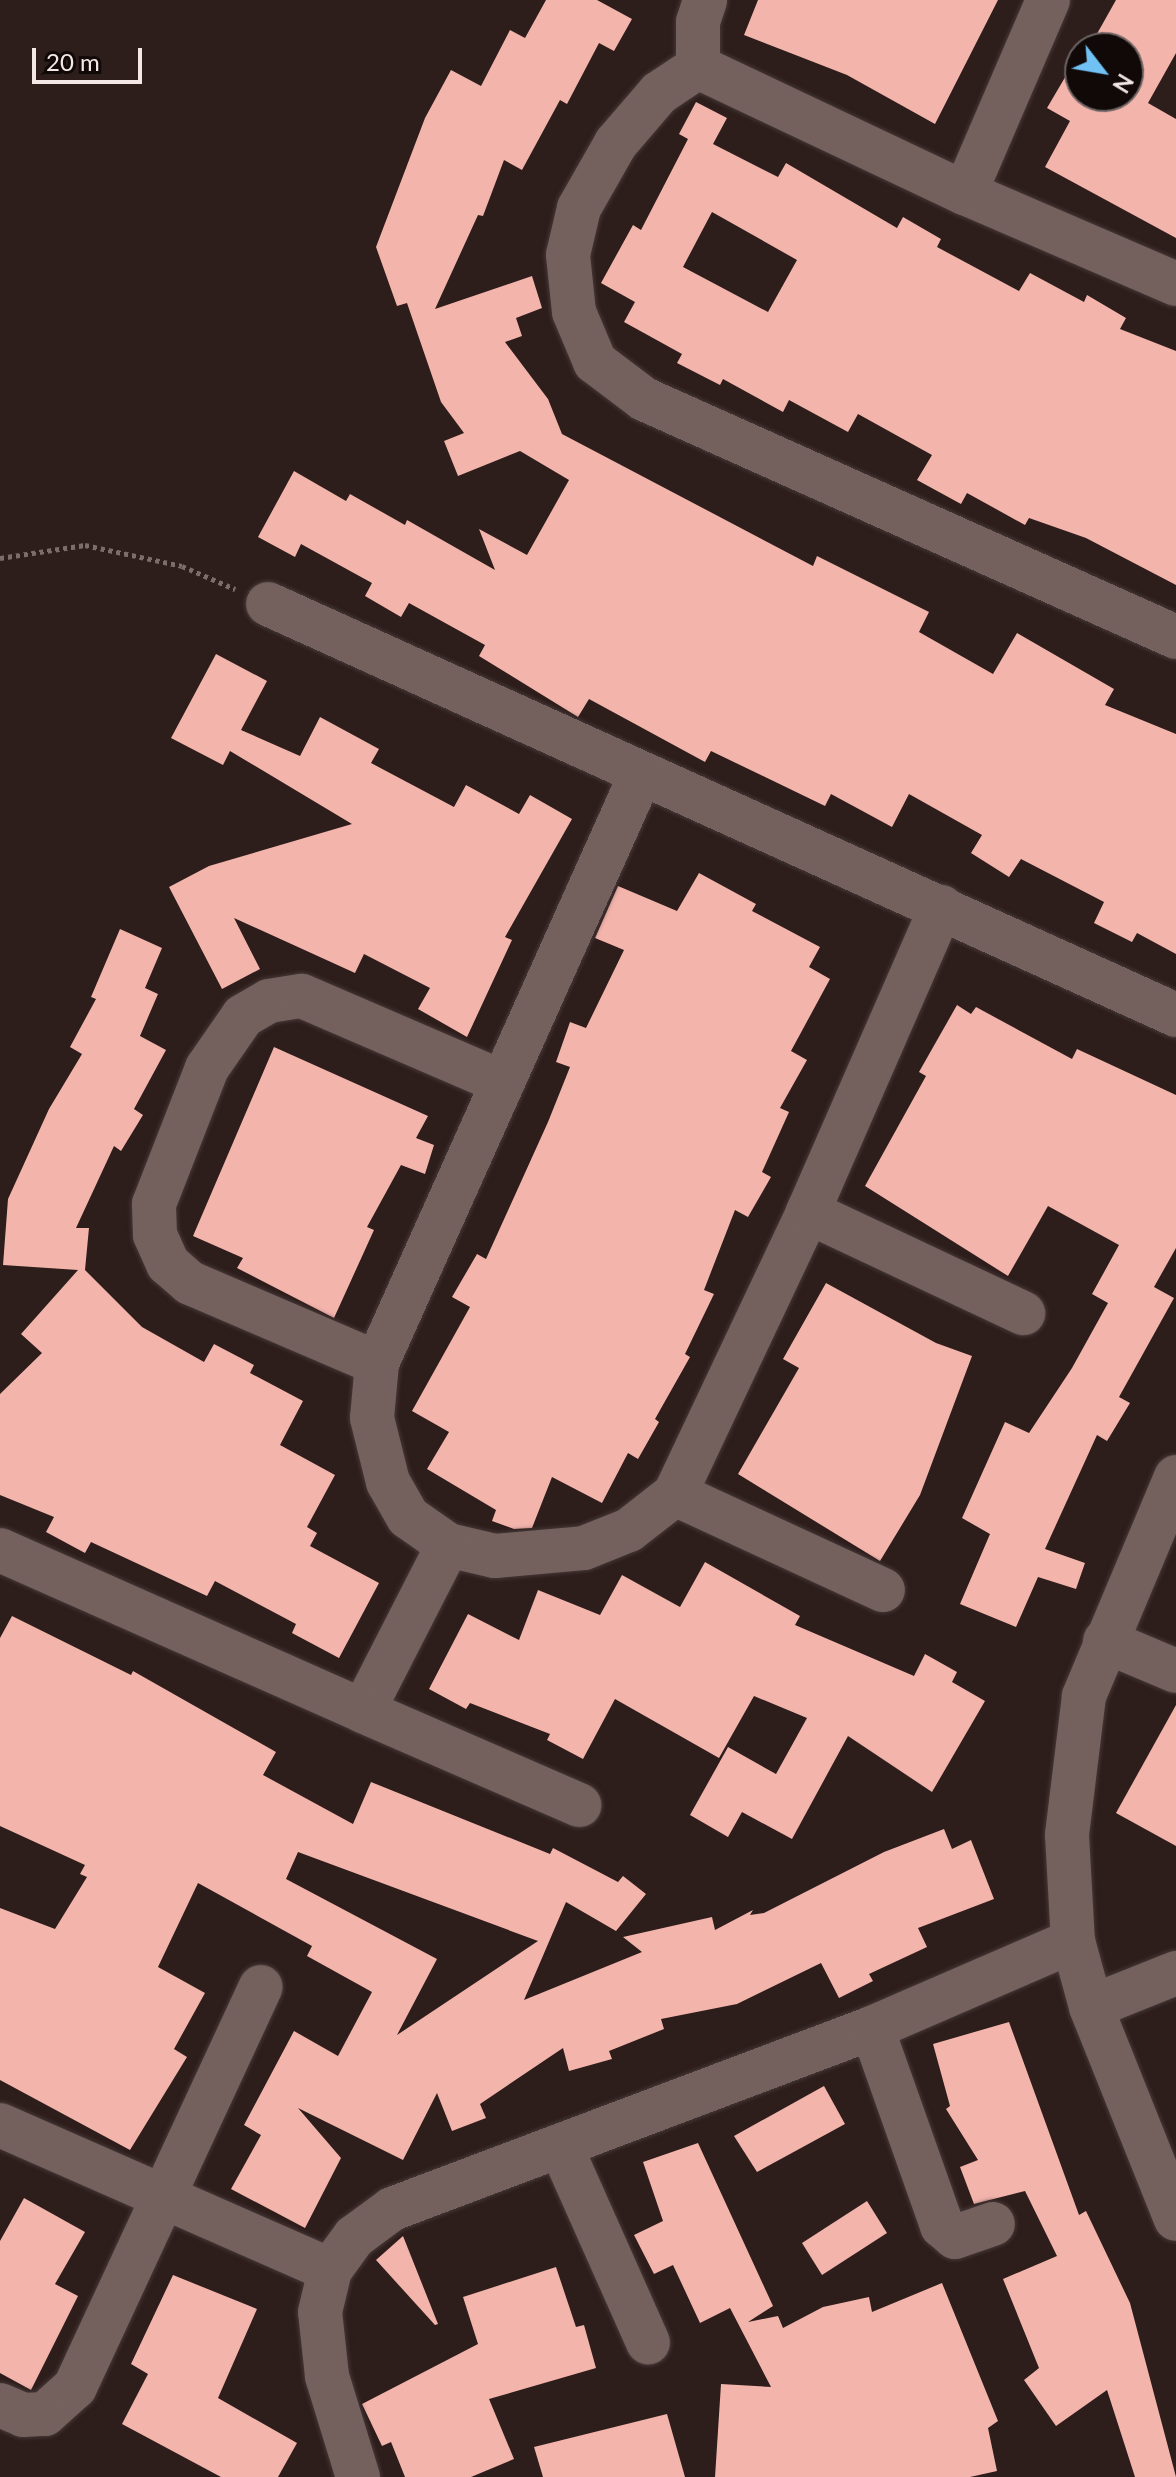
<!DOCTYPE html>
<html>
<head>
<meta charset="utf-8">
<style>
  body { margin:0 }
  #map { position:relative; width:1176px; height:2477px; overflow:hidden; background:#2d1d1b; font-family:Lato,sans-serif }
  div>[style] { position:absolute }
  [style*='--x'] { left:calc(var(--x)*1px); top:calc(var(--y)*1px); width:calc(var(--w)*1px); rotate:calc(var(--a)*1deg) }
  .building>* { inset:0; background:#f3b4ac }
  .path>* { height:5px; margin-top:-2.5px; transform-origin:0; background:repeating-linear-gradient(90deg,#7b6d6b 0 4px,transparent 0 8px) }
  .roads { filter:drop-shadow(0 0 2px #453837) drop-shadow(0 0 2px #453837) }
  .minor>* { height:44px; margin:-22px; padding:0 22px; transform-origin:22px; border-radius:22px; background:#74615e }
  span { translate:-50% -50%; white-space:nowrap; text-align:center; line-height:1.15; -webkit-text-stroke:8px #100908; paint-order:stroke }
  .north { position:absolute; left:1064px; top:32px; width:80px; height:80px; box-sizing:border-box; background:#100908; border:2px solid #6b6261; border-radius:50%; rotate:121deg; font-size:22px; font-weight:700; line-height:32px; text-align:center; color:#f4e8e6 }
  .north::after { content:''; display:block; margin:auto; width:28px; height:36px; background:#70c1f4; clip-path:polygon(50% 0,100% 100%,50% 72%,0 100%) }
  .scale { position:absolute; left:32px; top:48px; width:110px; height:36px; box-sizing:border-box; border:4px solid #f4e8e6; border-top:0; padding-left:10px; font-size:24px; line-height:28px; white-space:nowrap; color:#f4e8e6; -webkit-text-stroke:6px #100908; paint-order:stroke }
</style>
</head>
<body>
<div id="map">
  <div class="building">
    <i style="clip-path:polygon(546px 0,597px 0,632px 19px,614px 51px,599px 43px,567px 104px,560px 100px,522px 170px,504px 160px,483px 216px,478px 215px,435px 309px,532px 276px,542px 308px,516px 318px,522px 336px,505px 342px,548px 399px,562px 434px,813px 566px,817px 556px,929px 612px,919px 632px,993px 674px,1017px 633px,1114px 689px,1105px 705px,1176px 734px,1176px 954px,1137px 933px,1132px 942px,1094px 923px,1104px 902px,1021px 859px,1009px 877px,971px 853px,982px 835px,909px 794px,892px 827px,831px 794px,825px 806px,711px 751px,705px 762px,589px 699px,578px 717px,479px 656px,485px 645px,409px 603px,401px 617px,365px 596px,372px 583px,301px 544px,295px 557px,258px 537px,294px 471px,346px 501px,350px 494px,405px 525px,407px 520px,495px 570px,479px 529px,527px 555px,569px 480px,520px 451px,458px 476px,444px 441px,464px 433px,441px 402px,407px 303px,397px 306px,376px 247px,425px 118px,451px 70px,481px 86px,510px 30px,525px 38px)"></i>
    <i style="clip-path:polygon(758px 0,998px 0,935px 124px,847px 75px,744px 35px)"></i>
    <i style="clip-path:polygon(1116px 0,1176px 0,1176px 53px,1148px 103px,1176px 119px,1176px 238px,1045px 167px,1070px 121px,1047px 108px,1074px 62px,1080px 63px,1080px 96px,1128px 96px,1128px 48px,1089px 48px)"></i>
    <i style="clip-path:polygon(evenodd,696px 102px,727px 118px,713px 144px,778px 177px,786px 163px,897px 228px,903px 217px,941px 239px,937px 247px,1019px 291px,1030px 273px,1084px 302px,1087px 295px,1126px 318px,1120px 329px,1176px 351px,1176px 585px,1086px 538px,1029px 518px,1025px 525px,967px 493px,961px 504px,917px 480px,932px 455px,858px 414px,848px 432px,789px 400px,783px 412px,723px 379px,720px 385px,677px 363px,682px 354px,624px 322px,635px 302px,601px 283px,633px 225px,641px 230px,688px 139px,679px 134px,696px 102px,712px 212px,797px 260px,768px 312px,683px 267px,712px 212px)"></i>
    <i style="clip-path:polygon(216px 654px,267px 681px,241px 730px,300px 756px,320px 717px,379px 749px,371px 763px,454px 807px,466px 785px,519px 814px,530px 795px,572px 819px,505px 937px,512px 940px,467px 1037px,418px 1009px,430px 988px,364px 954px,355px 973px,234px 918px,260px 969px,222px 989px,169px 887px,209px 866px,352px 824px,230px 751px,223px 765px,171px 738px)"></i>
    <i style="clip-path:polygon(699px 873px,756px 904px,752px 911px,820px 947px,809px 967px,830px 979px,791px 1051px,807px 1060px,780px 1108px,789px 1112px,762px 1172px,771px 1177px,748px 1217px,735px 1210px,704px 1290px,714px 1294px,685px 1354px,690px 1357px,655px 1419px,659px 1422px,638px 1459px,628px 1453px,602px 1503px,552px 1477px,532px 1528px,514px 1529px,492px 1521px,496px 1510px,427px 1469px,449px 1432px,412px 1411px,470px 1307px,452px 1297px,477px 1254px,486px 1259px,548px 1122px,570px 1067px,556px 1062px,570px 1022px,586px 1028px,624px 950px,595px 938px,618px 886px,677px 911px)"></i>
    <i style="clip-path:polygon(120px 929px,162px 948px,145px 988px,158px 994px,140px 1036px,166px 1050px,134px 1109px,143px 1115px,121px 1151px,114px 1146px,76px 1228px,89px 1228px,85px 1270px,142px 1327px,204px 1362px,214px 1344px,254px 1365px,250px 1373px,303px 1401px,280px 1445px,335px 1475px,307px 1527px,317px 1533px,310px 1546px,379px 1583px,339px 1658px,292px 1633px,296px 1624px,215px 1581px,207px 1596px,91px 1542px,85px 1553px,46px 1532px,54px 1517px,0 1495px,0 1394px,42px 1353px,21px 1334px,78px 1270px,3px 1265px,8px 1199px,49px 1109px,82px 1054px,70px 1047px,96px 999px,91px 997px)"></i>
    <i style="clip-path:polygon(957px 1005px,971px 1014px,976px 1007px,1072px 1059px,1077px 1049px,1176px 1095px,1176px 1248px,1154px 1287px,1174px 1298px,1119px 1397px,1130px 1403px,1107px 1441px,1097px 1435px,1045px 1549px,1085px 1563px,1076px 1589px,1038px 1577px,1016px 1627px,960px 1604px,990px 1534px,962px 1518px,1005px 1422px,1029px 1433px,1072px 1368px,1108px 1303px,1092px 1294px,1119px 1245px,1048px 1206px,1008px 1276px,865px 1186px,926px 1076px,919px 1072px)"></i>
    <i style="clip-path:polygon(274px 1047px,428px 1116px,416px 1138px,434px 1145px,425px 1174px,401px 1165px,367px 1227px,374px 1230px,334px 1318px,237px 1268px,243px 1258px,193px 1236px)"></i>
    <i style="clip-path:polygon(826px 1283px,936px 1343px,972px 1356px,920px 1495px,880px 1561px,738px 1474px,799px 1368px,783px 1359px)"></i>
    <i style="clip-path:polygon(705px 1562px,800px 1616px,795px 1625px,914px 1676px,925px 1654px,957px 1672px,952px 1682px,985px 1701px,932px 1792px,848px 1736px,792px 1839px,742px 1812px,728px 1837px,690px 1815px,728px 1747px,776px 1774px,807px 1718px,754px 1696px,719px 1758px,615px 1699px,583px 1759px,547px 1740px,550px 1734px,470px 1703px,466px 1709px,429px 1689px,468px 1614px,519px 1640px,538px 1590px,600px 1615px,622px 1575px,680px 1607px)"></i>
    <i style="clip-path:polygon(evenodd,12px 1616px,131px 1675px,133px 1671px,276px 1752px,263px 1775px,353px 1824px,371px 1782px,550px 1854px,553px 1848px,618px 1882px,623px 1876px,646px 1894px,616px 1931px,566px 1902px,524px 2000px,642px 1952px,623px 1937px,712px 1917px,715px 1930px,753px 1910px,750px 1915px,764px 1913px,884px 1852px,944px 1829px,952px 1849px,971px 1840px,994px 1899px,918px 1928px,927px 1947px,869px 1974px,873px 1981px,839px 1998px,821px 1963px,737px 2004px,661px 2019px,664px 2029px,609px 2051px,612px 2059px,569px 2071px,563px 2048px,480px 2104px,486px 2118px,452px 2131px,437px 2093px,403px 2160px,298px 2108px,341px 2158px,305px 2228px,231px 2189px,261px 2135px,244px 2125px,294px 2031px,338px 2056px,372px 1992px,307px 1956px,312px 1946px,198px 1883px,158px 1967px,205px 1993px,174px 2049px,187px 2057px,130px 2150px,0 2080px,0 1908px,55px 1929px,87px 1877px,80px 1874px,85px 1865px,0 1826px,0 1638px,12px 1616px,298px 1852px,538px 1941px,397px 2035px,437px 1959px,286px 1879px,298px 1852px)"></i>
    <i style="clip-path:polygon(1176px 1705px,1176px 1846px,1116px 1813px)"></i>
    <i style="clip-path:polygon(1009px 2022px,1079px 2215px,1086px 2211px,1130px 2303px,1176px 2477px,1135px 2477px,1107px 2390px,1056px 2426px,1024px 2380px,1039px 2368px,1003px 2279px,1057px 2256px,1025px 2191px,974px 2204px,960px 2167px,978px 2160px,946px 2109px,950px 2106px,933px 2044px)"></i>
    <i style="clip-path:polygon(824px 2086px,845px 2124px,757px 2172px,734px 2136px)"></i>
    <i style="clip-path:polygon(698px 2143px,773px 2306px,748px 2322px,778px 2316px,783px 2328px,823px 2307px,869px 2297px,872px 2312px,942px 2283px,998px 2421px,988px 2428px,997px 2471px,970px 2477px,715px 2477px,721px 2384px,771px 2387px,730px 2308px,700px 2323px,673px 2265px,654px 2274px,634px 2235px,663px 2221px,643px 2162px)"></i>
    <i style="clip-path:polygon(24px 2198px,85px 2232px,55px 2284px,78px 2296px,31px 2390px,0 2373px,0 2241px)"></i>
    <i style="clip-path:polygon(867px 2201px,887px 2233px,822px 2275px,802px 2243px)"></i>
    <i style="clip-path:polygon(403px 2236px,438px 2324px,435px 2325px,376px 2260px)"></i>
    <i style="clip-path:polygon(556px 2267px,576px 2327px,584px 2325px,596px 2368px,489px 2399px,514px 2459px,471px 2477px,405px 2477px,391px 2442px,382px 2446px,362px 2404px,478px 2344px,463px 2297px)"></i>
    <i style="clip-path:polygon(173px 2275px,257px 2309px,218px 2398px,297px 2443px,278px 2477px,221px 2477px,122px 2424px,148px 2374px,131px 2364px)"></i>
    <i style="clip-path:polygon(667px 2414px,685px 2477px,543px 2477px,534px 2447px)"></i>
  </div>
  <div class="path">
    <i style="--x:0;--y:558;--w:86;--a:-8.7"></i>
    <i style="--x:85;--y:545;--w:99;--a:12.2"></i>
    <i style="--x:182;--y:566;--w:58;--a:23.5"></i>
  </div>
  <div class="roads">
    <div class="minor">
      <i style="--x:698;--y:67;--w:47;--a:146.3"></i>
      <i style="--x:659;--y:93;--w:66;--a:130.7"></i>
      <i style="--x:616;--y:143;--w:75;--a:119.6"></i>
      <i style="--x:579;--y:208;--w:48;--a:103.2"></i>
      <i style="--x:568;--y:255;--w:57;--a:84"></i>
      <i style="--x:574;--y:312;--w:54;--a:67.2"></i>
      <i style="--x:595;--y:362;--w:61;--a:37.1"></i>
      <i style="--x:644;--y:399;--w:583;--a:24.1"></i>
      <i style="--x:698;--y:67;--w:295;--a:25.3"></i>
      <i style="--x:965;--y:193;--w:230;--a:23.3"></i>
      <i style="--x:698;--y:67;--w:45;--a:-90"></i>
      <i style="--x:698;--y:22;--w:23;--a:-72"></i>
      <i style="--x:965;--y:193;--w:210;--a:-66.7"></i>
      <i style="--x:268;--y:604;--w:997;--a:24.35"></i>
      <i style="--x:641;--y:774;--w:645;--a:114.14"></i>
      <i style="--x:377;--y:1363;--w:55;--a:95.2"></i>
      <i style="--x:372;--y:1418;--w:66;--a:76"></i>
      <i style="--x:388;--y:1482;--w:40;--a:60.3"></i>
      <i style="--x:408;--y:1517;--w:49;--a:35"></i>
      <i style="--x:448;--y:1545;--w:48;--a:13.2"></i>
      <i style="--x:495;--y:1556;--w:89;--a:-5.1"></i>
      <i style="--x:584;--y:1548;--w:48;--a:-21.8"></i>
      <i style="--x:629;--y:1530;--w:58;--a:-38"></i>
      <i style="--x:675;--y:1494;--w:312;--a:-64.7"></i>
      <i style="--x:808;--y:1212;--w:333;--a:-66.4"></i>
      <i style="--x:808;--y:1212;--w:238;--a:25.2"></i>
      <i style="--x:377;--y:1363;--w:203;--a:-156.8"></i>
      <i style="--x:190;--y:1283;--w:29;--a:-139"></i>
      <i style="--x:168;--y:1264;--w:32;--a:-114"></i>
      <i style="--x:155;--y:1235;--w:31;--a:-92"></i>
      <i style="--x:154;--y:1204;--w:146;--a:-68.7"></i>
      <i style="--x:207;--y:1068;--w:63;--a:-55.3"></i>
      <i style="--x:243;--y:1016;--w:30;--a:-30"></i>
      <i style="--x:269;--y:1001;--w:33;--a:-9"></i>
      <i style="--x:302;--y:996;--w:215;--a:23.3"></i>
      <i style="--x:1176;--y:1477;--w:238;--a:112.8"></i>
      <i style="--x:1084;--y:1696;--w:140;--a:97"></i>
      <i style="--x:1067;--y:1835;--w:106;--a:86.8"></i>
      <i style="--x:1073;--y:1941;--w:68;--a:74.7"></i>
      <i style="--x:1091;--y:2007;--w:228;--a:68.2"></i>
      <i style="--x:675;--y:1494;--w:229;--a:24.8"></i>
      <i style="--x:448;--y:1545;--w:186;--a:117.1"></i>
      <i style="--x:363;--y:1711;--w:236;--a:23.5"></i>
      <i style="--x:0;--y:1550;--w:397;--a:23.9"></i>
      <i style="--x:1105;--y:1641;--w:77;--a:22.9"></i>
      <i style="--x:1091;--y:2007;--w:92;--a:-21.8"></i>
      <i style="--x:872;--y:2028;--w:210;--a:70.5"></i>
      <i style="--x:942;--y:2226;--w:17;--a:40"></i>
      <i style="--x:955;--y:2237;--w:40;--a:-18.9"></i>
      <i style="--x:0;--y:2125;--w:360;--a:23.7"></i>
      <i style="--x:561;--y:2147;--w:214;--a:66"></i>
      <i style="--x:0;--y:2405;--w:25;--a:23"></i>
      <i style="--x:23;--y:2415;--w:22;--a:-3"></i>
      <i style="--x:45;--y:2414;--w:40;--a:-42"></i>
      <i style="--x:75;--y:2387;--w:441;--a:-65.1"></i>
      <i style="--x:358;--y:2477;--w:106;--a:-107.1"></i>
      <i style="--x:327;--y:2376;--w:64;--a:-96.2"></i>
      <i style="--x:320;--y:2312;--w:43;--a:-76.6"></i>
      <i style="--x:330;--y:2270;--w:41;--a:-54"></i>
      <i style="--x:354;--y:2237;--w:47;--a:-36.4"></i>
      <i style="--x:392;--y:2209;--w:513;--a:-20.66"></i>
      <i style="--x:872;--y:2028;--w:219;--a:-23.4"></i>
    </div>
  </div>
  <div class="north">N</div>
  <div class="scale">20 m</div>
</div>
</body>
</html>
